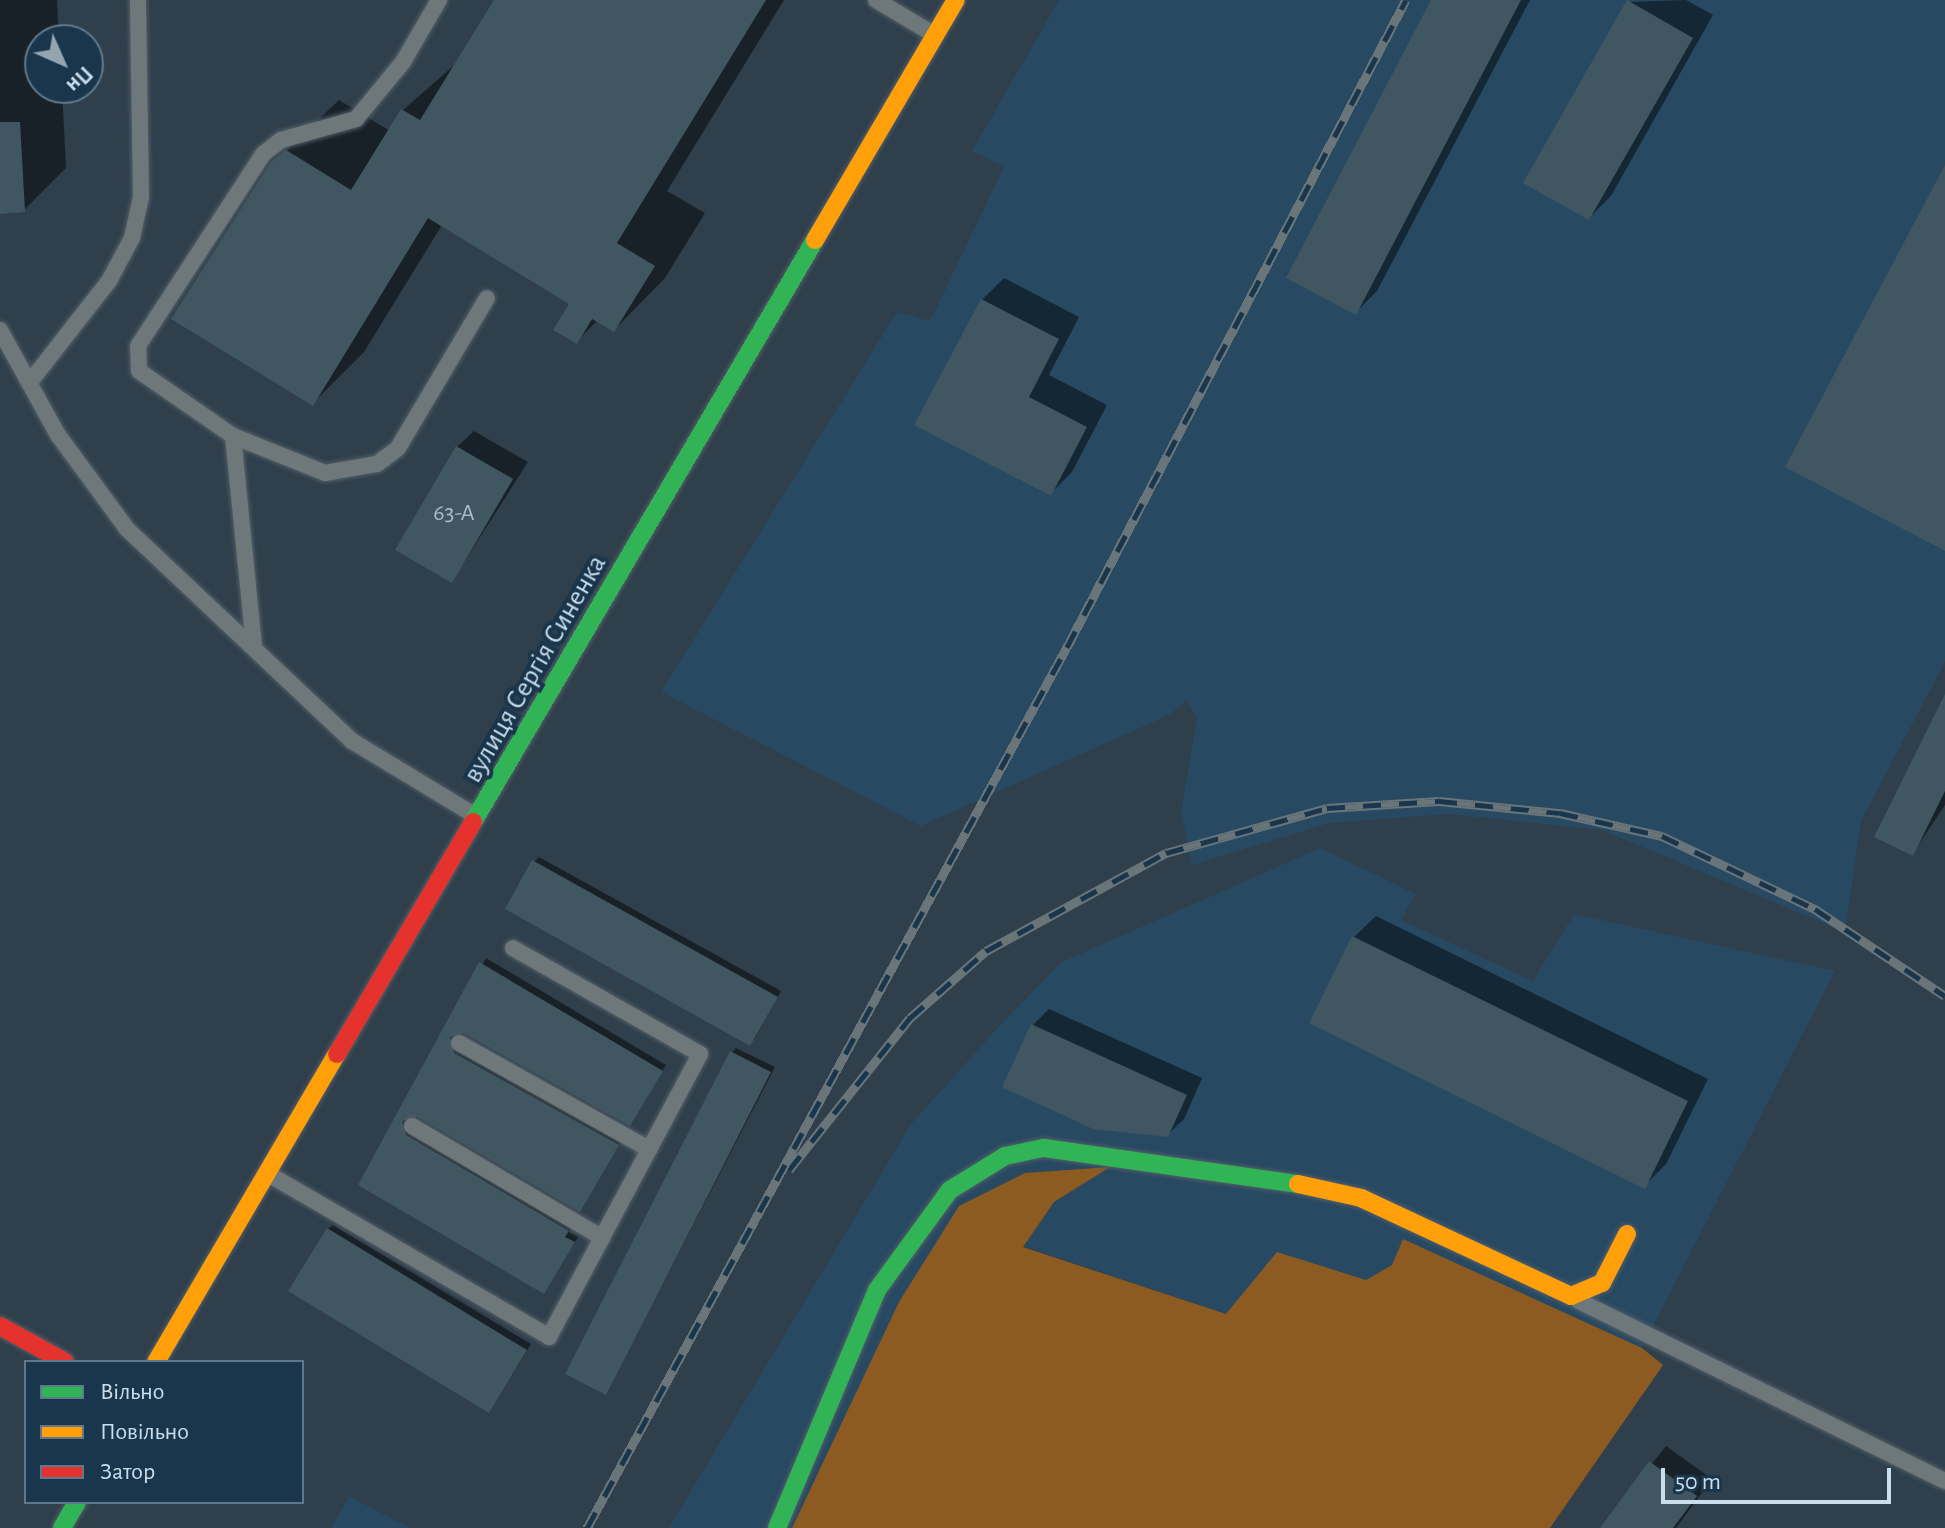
<!DOCTYPE html>
<html>
<head>
<meta charset="utf-8">
<style>
  body { margin:0 }
  #map { position:relative; width:1945px; height:1528px; overflow:hidden; background:#2f3f4b; font-family:"Alegreya Sans",sans-serif }
  div>[style] { position:absolute }
  [style*='--x'] { left:calc(var(--x)*1px); top:calc(var(--y)*1px); width:calc(var(--w)*1px); rotate:calc(var(--a)*1deg) }
  .built>* { inset:0; background:#274962 }
  .forest>* { inset:0; background:#8d5b22 }
  .shadow>* { inset:0; background:#0007 }
  .building>* { inset:0; background:#405761 }
  .roads { filter:drop-shadow(0 0 2px #515e68) drop-shadow(0 0 2px #515e68) }
  .lane>* { height:16px; margin:-8px; padding:0 8px; transform-origin:8px; border-radius:8px; background:#6e777a }
  .fast>* { height:18px; margin:-9px; padding:0 9px; transform-origin:9px; border-radius:9px; background:#30b455 }
  .slow>* { height:18px; margin:-9px; padding:0 9px; transform-origin:9px; border-radius:9px; background:#ff9f0a }
  .jam>* { height:18px; margin:-9px; padding:0 9px; transform-origin:9px; border-radius:9px; background:#e5322d }
  .rail>* { height:9px; margin-top:-4.5px; transform-origin:0; background:repeating-linear-gradient(90deg,#19364c 0 18px,#6a757a 0 36px); box-sizing:border-box; border-block:2px solid #6a757a }
  span { translate:-50% -50%; white-space:nowrap; text-align:center; line-height:1.15; -webkit-text-stroke:8px #19364c; paint-order:stroke }
  .number-label { font-size:24px; color:#a8bbc8 }
  .number-label span { -webkit-text-stroke-width:0 }
  .street-label { font-size:28px; color:#cbdcea }
  .legend { position:absolute; left:24px; top:1360px; width:280px; height:144px; box-sizing:border-box; background:#19364c; border:2px solid #60788b; margin:0; padding:10px 14px; list-style:none; font-size:24px; color:#cbdcea }
  .legend li { display:flex; align-items:center; gap:16px; height:40px }
  .legend b { width:40px; border:2px solid #60788b }
  .north { position:absolute; left:24px; top:24px; width:80px; height:80px; box-sizing:border-box; background:#19364c; border:2px solid #60788b; border-radius:50%; rotate:135deg; font-size:22px; font-weight:700; line-height:32px; text-align:center; color:#cbdcea }
  .north::after { content:''; display:block; margin:auto; width:28px; height:36px; background:#94a5b2; clip-path:polygon(50% 0,100% 100%,50% 72%,0 100%) }
  .scale { position:absolute; left:1661px; top:1468px; width:230px; height:36px; box-sizing:border-box; border:4px solid #cbdcea; border-top:0; padding-left:10px; font-size:24px; line-height:28px; white-space:nowrap; color:#cbdcea; -webkit-text-stroke:6px #19364c; paint-order:stroke }
</style>
</head>
<body>
<div id="map">
  <div class="built">
    <i style="clip-path:polygon(1059px 0,1945px 0,1945px 662px,1861px 821px,1845px 932px,1602px 830px,1448px 814px,1330px 823px,1192px 865px,1181px 811px,1197px 719px,1187px 700px,1171px 714px,921px 826px,661px 692px,897px 312px,930px 321px,1004px 167px,972px 151px)"></i>
    <i style="clip-path:polygon(1320px 848px,1416px 894px,1401px 920px,1533px 981px,1574px 914px,1835px 971px,1642px 1348px,1403px 1240px,1392px 1265px,1366px 1281px,1277px 1253px,1226px 1314px,1023px 1246px,1054px 1202px,1108px 1167px,1025px 1173px,792px 1528px,669px 1528px,911px 1124px,1000px 1025px,1062px 962px)"></i>
    <i style="clip-path:polygon(349px 1496px,410px 1528px,331px 1528px)"></i>
  </div>
  <div class="forest">
    <i style="clip-path:polygon(1110px 1167px,1054px 1202px,1023px 1247px,1226px 1314px,1277px 1252px,1366px 1280px,1392px 1265px,1403px 1239px,1642px 1348px,1663px 1365px,1550px 1528px,792px 1528px,899px 1302px,959px 1206px,1025px 1173px)"></i>
  </div>
  <div class="shadow">
    <i style="clip-path:polygon(0 0,57px 0,59px 40px,40px 40px,40px 88px,62px 88px,66px 168px,24px 210px,0 212px)"></i>
    <i style="clip-path:polygon(496px 0,784px 0,667px 191px,705px 213px,665px 278px,614px 330px,598px 320px,576px 342px,571px 304px,442px 225px,364px 352px,313px 403px,273px 163px,339px 100px,390px 131px,403px 110px,459px 61px)"></i>
    <i style="clip-path:polygon(1434px 0,1530px 0,1377px 291px,1356px 312px)"></i>
    <i style="clip-path:polygon(1686px 0,1713px 15px,1611px 196px,1589px 218px,1628px 2px)"></i>
    <i style="clip-path:polygon(1004px 278px,1079px 317px,1049px 375px,1107px 405px,1072px 472px,1050px 494px,982px 300px)"></i>
    <i style="clip-path:polygon(474px 431px,528px 462px,452px 581px,457px 447px)"></i>
    <i style="clip-path:polygon(1945px 699px,1945px 805px,1913px 853px)"></i>
    <i style="clip-path:polygon(539px 857px,781px 991px,755px 1038px,750px 1043px,534px 862px)"></i>
    <i style="clip-path:polygon(1376px 916px,1708px 1079px,1666px 1164px,1644px 1186px,1354px 937px)"></i>
    <i style="clip-path:polygon(486px 958px,666px 1065px,634px 1118px,465px 1031px,454px 1034px,458px 1048px,622px 1139px,580px 1209px,418px 1114px,407px 1117px,407px 1127px,572px 1226px,569px 1232px,578px 1237px,544px 1292px,361px 1184px)"></i>
    <i style="clip-path:polygon(1049px 1009px,1202px 1078px,1184px 1119px,1167px 1135px,1033px 1025px)"></i>
    <i style="clip-path:polygon(736px 1048px,775px 1067px,606px 1393px,732px 1053px)"></i>
    <i style="clip-path:polygon(333px 1225px,531px 1344px,493px 1406px,328px 1229px)"></i>
    <i style="clip-path:polygon(1666px 1446px,1712px 1479px,1676px 1528px,1602px 1528px)"></i>
  </div>
  <div class="building">
    <i style="clip-path:polygon(494px 0,766px 0,617px 243px,655px 266px,614px 332px,592px 319px,577px 344px,553px 330px,569px 304px,428px 218px,313px 406px,171px 319px,271px 162px,286px 150px,351px 190px,401px 109px,420px 120px)"></i>
    <i style="clip-path:polygon(1431px 0,1521px 0,1356px 315px,1286px 278px)"></i>
    <i style="clip-path:polygon(1627px 0,1693px 38px,1589px 220px,1523px 183px)"></i>
    <i style="clip-path:polygon(0 122px,20px 122px,25px 212px,0 214px)"></i>
    <i style="clip-path:polygon(1945px 165px,1945px 551px,1785px 467px)"></i>
    <i style="clip-path:polygon(981px 299px,1059px 339px,1029px 397px,1087px 427px,1051px 496px,914px 425px)"></i>
    <i style="clip-path:polygon(456px 446px,513px 479px,452px 583px,395px 550px)"></i>
    <i style="clip-path:polygon(1945px 694px,1945px 791px,1913px 856px,1874px 837px)"></i>
    <i style="clip-path:polygon(532px 860px,778px 997px,750px 1046px,505px 909px)"></i>
    <i style="clip-path:polygon(1352px 936px,1688px 1101px,1645px 1189px,1309px 1023px)"></i>
    <i style="clip-path:polygon(479px 962px,663px 1071px,630px 1126px,464px 1033px,450px 1037px,454px 1053px,619px 1145px,580px 1212px,418px 1117px,402px 1121px,406px 1135px,569px 1231px,565px 1237px,575px 1242px,544px 1294px,358px 1185px)"></i>
    <i style="clip-path:polygon(1031px 1024px,1187px 1095px,1168px 1137px,1093px 1129px,1002px 1087px)"></i>
    <i style="clip-path:polygon(730px 1051px,771px 1072px,606px 1395px,565px 1374px)"></i>
    <i style="clip-path:polygon(327px 1228px,527px 1350px,489px 1413px,288px 1291px)"></i>
    <i style="clip-path:polygon(1649px 1461px,1697px 1496px,1673px 1528px,1600px 1528px)"></i>
  </div>
  <div class="roads">
    <div class="lane">
      <i style="--x:876;--y:0;--w:66;--a:30.8"></i>
      <i style="--x:0;--y:330;--w:120;--a:61.1"></i>
      <i style="--x:58;--y:435;--w:117;--a:53.7"></i>
      <i style="--x:127;--y:529;--w:309;--a:43.3"></i>
      <i style="--x:352;--y:741;--w:145;--a:31.2"></i>
      <i style="--x:30;--y:382;--w:128;--a:-52"></i>
      <i style="--x:109;--y:281;--w:49;--a:-61.9"></i>
      <i style="--x:132;--y:238;--w:42;--a:-77.6"></i>
      <i style="--x:141;--y:197;--w:197;--a:-90.9"></i>
      <i style="--x:233;--y:436;--w:99;--a:21.9"></i>
      <i style="--x:325;--y:473;--w:53;--a:-9.8"></i>
      <i style="--x:377;--y:464;--w:26;--a:-37"></i>
      <i style="--x:398;--y:448;--w:174;--a:-59.3"></i>
      <i style="--x:254;--y:646;--w:211;--a:-95.7"></i>
      <i style="--x:233;--y:436;--w:114;--a:-145.3"></i>
      <i style="--x:139;--y:371;--w:25;--a:-92"></i>
      <i style="--x:138;--y:346;--w:229;--a:-56.9"></i>
      <i style="--x:263;--y:154;--w:23;--a:-38"></i>
      <i style="--x:281;--y:140;--w:78;--a:-15.6"></i>
      <i style="--x:356;--y:119;--w:74;--a:-50.5"></i>
      <i style="--x:403;--y:62;--w:72;--a:-59.9"></i>
      <i style="--x:459;--y:1043;--w:218;--a:29.2"></i>
      <i style="--x:412;--y:1126;--w:221;--a:30.4"></i>
      <i style="--x:270;--y:1175;--w:323;--a:30.1"></i>
      <i style="--x:549;--y:1337;--w:321;--a:-61.9"></i>
      <i style="--x:700;--y:1054;--w:215;--a:-150.5"></i>
      <i style="--x:1579;--y:1301;--w:408;--a:26.2"></i>
    </div>
    <div class="fast">
      <i style="--x:473;--y:822;--w:675;--a:-59.56"></i>
      <i style="--x:62;--y:1528;--w:30;--a:-60"></i>
      <i style="--x:777;--y:1528;--w:258;--a:-67.2"></i>
      <i style="--x:877;--y:1290;--w:124;--a:-53.9"></i>
      <i style="--x:950;--y:1190;--w:65;--a:-31.7"></i>
      <i style="--x:1005;--y:1156;--w:40;--a:-12"></i>
      <i style="--x:1044;--y:1148;--w:257;--a:8.1"></i>
    </div>
    <div class="slow">
      <i style="--x:815;--y:240;--w:278;--a:-59.6"></i>
      <i style="--x:1298;--y:1184;--w:65;--a:12.5"></i>
      <i style="--x:1361;--y:1198;--w:232;--a:25"></i>
      <i style="--x:1571;--y:1296;--w:34;--a:-23"></i>
      <i style="--x:1602;--y:1283;--w:55;--a:-63"></i>
      <i style="--x:156;--y:1362;--w:357;--a:-59.6"></i>
    </div>
    <div class="jam">
      <i style="--x:337;--y:1054;--w:269;--a:-59.6"></i>
      <i style="--x:0;--y:1326;--w:74;--a:29"></i>
    </div>
  </div>
  <div class="rail">
    <i style="--x:789;--y:1170;--w:194;--a:-51.5"></i>
    <i style="--x:910;--y:1018;--w:101;--a:-41.4"></i>
    <i style="--x:986;--y:951;--w:205;--a:-28.6"></i>
    <i style="--x:1166;--y:853;--w:167;--a:-15.6"></i>
    <i style="--x:1327;--y:808;--w:112;--a:-3.6"></i>
    <i style="--x:1439;--y:801;--w:122;--a:5.7"></i>
    <i style="--x:1560;--y:813;--w:105;--a:12.7"></i>
    <i style="--x:1662;--y:836;--w:170;--a:25.5"></i>
    <i style="--x:1815;--y:909;--w:156;--a:33.8"></i>
    <i style="--x:587;--y:1528;--w:1003;--a:-61.42"></i>
    <i style="--x:1067;--y:647;--w:730;--a:-62.35"></i>
  </div>
  <div class="number-label">
    <span style="left:454px;top:514px">63-А</span>
  </div>
  <div class="street-label">
    <span style="left:535px;top:669px;rotate:-60deg">вулиця Сергія Синенка</span>
  </div>
  <ul class="legend">
  <li><b style="height:10px;background:#30b455"></b>Вільно</li>
  <li><b style="height:10px;background:#ff9f0a"></b>Повільно</li>
  <li><b style="height:10px;background:#e5322d"></b>Затор</li>
  </ul>
  <div class="north">Пн</div>
  <div class="scale">50 m</div>
</div>
</body>
</html>
